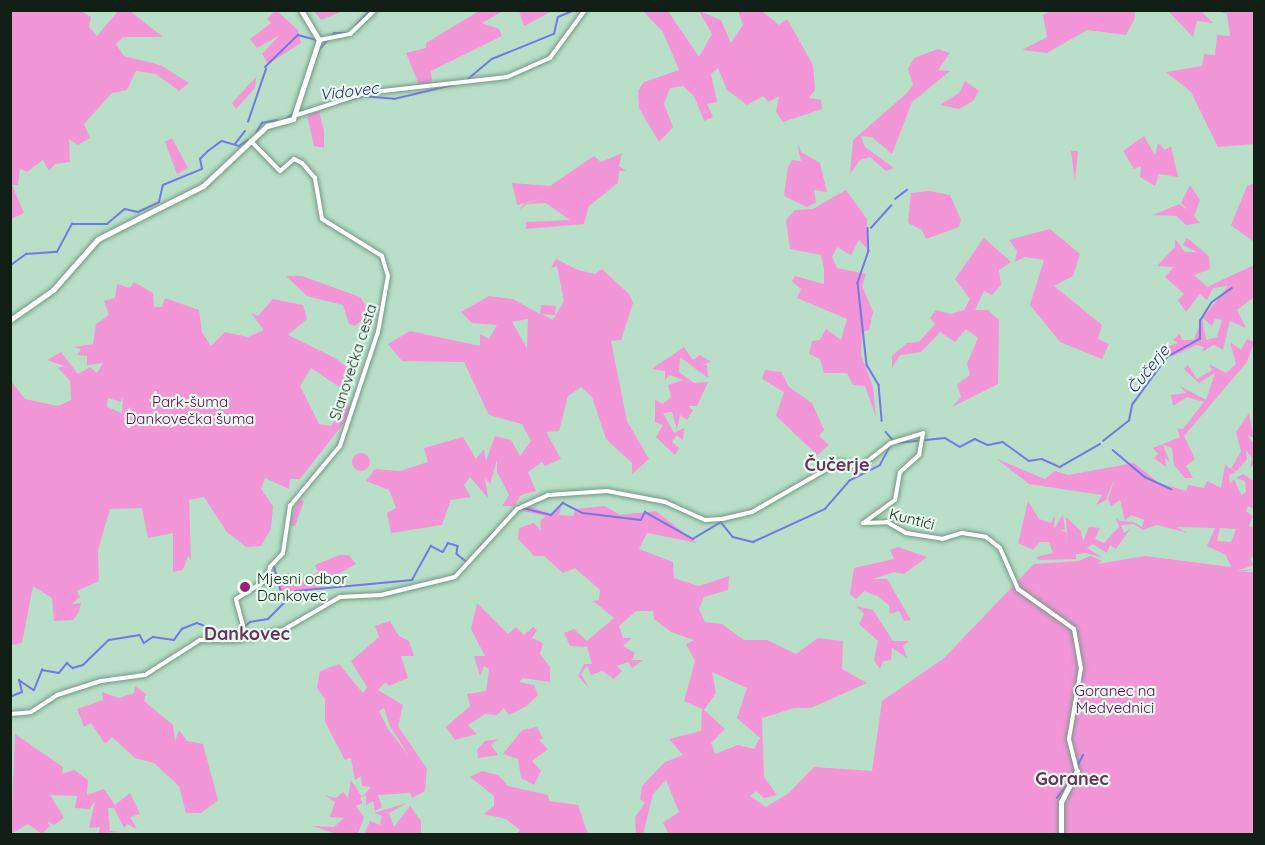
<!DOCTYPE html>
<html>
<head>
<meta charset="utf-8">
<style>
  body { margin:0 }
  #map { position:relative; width:1265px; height:845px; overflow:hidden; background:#b9dfc8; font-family:Quicksand,sans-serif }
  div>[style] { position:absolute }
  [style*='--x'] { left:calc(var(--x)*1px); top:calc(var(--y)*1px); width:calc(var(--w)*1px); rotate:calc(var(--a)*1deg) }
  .green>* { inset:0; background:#f296d8 }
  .round { border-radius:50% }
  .stream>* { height:1.5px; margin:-0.75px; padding:0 0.75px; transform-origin:0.75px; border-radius:0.75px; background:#7279e4 }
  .roads { filter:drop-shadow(0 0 2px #739781) drop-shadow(0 0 2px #739781) }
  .minor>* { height:4px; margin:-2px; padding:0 2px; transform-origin:2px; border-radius:2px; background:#fff }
  .major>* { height:5px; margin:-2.5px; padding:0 2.5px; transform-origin:2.5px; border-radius:2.5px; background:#fff }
  .dots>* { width:16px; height:16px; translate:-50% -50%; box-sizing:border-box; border:3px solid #e8fbef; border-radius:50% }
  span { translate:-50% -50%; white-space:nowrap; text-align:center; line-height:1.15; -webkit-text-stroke:4.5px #e8fbef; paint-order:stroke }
  .street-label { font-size:15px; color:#111f17 }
  .park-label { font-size:15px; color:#640052 }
  .poi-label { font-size:15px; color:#111f17 }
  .left { translate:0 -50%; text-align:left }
  .water-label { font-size:16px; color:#241777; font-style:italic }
  .quarter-label { font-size:18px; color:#6b325d; font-weight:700 }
  .frame { position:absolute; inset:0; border:12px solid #111f17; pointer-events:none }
</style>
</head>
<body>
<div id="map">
  <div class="green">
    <i style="clip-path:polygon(11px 10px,81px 11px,91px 17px,89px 27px,97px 36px,118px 11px,130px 11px,163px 37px,123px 37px,116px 44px,124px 56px,160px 65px,189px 83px,179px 91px,156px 74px,136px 71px,127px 90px,112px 93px,84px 124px,90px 138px,78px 145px,69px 139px,70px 162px,55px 164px,49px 171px,43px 160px,27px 172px,20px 169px,18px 185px,12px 185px,24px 213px,11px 219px)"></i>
    <i style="clip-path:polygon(276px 10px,298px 30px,301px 43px,268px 64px,262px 54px,280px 35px,257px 48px,250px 39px,271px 23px,267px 19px)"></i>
    <i style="clip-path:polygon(314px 11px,343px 11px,321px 20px)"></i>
    <i style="clip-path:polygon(479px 11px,503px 11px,482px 23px,499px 29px,502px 36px,431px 71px,432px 82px,420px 87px,406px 53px,426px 48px,426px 43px)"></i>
    <i style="clip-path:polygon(519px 11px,552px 11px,524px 26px)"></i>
    <i style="clip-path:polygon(643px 11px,668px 11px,699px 57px,712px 34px,699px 11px,721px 20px,731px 43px,743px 25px,738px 11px,762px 11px,779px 25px,787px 19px,813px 65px,815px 90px,809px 98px,821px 100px,822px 109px,783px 122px,776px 112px,779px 96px,769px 102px,763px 96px,747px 105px,727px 90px,718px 68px,711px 74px,717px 102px,707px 104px,713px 117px,704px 121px,694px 96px,683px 86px,670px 88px,664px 104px,673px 127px,659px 142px,639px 108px,638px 91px,644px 82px,679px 70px,663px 32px)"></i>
    <i style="clip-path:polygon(1051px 11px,1135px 11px,1135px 18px,1126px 35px,1087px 30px,1047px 53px,1022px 50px,1047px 37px,1043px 15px)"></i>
    <i style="clip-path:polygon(1168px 11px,1201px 11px,1213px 23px,1197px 21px,1193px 37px)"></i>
    <i style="clip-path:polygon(1218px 11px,1254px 11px,1254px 144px,1218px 147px,1191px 92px,1166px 72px,1202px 66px,1204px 54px,1215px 55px,1217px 35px,1230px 36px,1227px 14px)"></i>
    <i style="clip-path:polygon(938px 49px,950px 53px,938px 70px,950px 71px,912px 102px,892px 154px,872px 137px,861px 136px,865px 147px,894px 168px,886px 171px,870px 157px,860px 160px,850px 174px,853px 140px,907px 93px,913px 85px,908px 69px,914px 58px)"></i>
    <i style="clip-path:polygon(256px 77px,255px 88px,236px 109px,232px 103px)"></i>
    <i style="clip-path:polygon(965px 81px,979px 91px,973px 101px,959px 109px,940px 105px,959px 93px)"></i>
    <i style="clip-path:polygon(319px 111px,324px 131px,324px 148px,314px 146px,307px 115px)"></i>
    <i style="clip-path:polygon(1144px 136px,1155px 155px,1158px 143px,1165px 150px,1171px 146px,1178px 177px,1159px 174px,1155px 186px,1140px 177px,1141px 166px,1134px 169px,1123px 151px)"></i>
    <i style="clip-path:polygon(172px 138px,188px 168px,177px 174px,165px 142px)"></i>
    <i style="clip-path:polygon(797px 142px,801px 152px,820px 163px,827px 192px,814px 190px,816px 202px,807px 207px,784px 196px,788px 167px,792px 160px,801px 161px)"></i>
    <i style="clip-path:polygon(1071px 151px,1078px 151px,1075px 181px,1072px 159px)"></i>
    <i style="clip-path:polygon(622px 153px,619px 166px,626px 171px,619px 171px,618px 183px,589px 206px,584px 224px,526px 229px,526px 222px,570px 220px,546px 203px,527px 204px,519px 210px,524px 204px,544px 198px,517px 205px,512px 183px,550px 186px,594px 156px,601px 162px)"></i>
    <i style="clip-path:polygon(1254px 183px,1253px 188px,1254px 242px,1231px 225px,1247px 186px)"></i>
    <i style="clip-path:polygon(1190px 185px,1200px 200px,1194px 216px,1200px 223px,1186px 225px,1176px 216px,1153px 215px,1179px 204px,1188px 210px,1181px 203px)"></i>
    <i style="clip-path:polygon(846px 190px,867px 219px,867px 249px,859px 240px,851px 255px,837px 247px,832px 257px,837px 268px,866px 274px,862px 286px,873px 312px,869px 330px,862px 332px,861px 355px,873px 387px,876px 417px,865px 386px,853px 385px,847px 373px,824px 373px,820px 359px,809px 354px,812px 341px,820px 340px,826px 329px,841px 340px,847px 319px,797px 298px,801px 289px,792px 281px,795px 276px,824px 284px,824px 269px,821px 255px,790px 249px,786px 220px,795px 210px,813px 209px)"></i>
    <i style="clip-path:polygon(930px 191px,950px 195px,961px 220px,959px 227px,926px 239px,922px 230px,908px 223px,911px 193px)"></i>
    <i style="clip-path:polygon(1050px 229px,1080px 254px,1073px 276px,1054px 286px,1102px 325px,1098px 339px,1109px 344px,1102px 359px,1060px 342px,1030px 305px,1044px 260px,1025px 257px,1015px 262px,1017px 251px,1009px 240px)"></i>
    <i style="clip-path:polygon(984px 238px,1011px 262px,999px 270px,1001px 285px,992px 295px,984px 291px,975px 310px,988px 310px,999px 320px,998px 384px,952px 407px,961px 397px,957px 385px,970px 375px,967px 364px,978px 338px,966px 329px,955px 342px,940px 332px,921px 352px,900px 355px,892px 368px,892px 356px,907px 343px,919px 342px,935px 324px,930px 318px,936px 310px,951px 314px,964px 310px,970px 299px,955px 279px)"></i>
    <i style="clip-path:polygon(1187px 238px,1209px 256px,1210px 269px,1194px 275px,1207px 287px,1254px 265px,1254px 297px,1237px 310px,1246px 328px,1230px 321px,1223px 350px,1214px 345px,1202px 352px,1204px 347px,1196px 345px,1173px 356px,1166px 347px,1178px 343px,1173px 340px,1180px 334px,1182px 340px,1194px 340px,1202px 318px,1206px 340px,1217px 337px,1222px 320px,1215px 319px,1212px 326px,1203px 318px,1228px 286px,1213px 288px,1207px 300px,1200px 294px,1186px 312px,1178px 300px,1184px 294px,1165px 277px,1174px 267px,1157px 266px,1175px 247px,1175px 239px,1185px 252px,1197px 252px,1183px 245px)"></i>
    <i style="clip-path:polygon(evenodd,556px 259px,578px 270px,595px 274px,602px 269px,629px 294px,633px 303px,621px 340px,611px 341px,627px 421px,649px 459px,632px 474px,632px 463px,606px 439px,592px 397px,581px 387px,568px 396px,559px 431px,546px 432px,561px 459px,545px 466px,542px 462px,528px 472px,536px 491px,521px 495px,514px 506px,502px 506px,509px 495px,497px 472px,497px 460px,490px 484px,485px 478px,488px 498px,470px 477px,464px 485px,471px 497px,451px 500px,442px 525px,391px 533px,387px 513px,396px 508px,389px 490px,366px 481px,375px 469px,400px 471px,428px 462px,424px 448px,463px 437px,476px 459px,484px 449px,486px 461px,495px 436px,511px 440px,520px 456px,531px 441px,522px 424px,489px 415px,464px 362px,402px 361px,388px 344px,410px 331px,480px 346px,480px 334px,489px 339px,497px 325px,472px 323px,461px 312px,489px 296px,513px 299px,540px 314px,541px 305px,556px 306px,555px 315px,541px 314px,553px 320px,564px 301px,557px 266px,551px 268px,556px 259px,528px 319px,527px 347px,527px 348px,512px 322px,528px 319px)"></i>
    <i style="clip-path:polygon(286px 276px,302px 276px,360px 297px,366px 306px,364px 318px,355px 326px,349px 324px,343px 305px,307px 296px)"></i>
    <i style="clip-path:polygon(evenodd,134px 282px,153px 293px,154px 307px,162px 307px,165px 298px,199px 310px,202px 332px,211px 346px,225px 332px,248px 337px,264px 330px,251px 313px,258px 316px,273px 299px,303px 305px,307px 319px,288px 335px,335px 358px,347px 367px,345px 391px,311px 368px,300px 386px,319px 424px,331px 426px,347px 405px,352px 406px,350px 415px,300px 479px,290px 479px,289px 489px,265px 478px,261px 489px,273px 506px,271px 529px,261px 546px,246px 547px,227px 532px,204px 497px,189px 500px,191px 560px,188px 556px,183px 570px,173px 572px,173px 533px,148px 538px,142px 508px,110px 509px,98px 550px,99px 581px,77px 591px,80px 597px,72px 604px,81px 603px,79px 612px,73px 620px,54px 621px,52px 598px,33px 586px,22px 643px,11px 645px,10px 380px,25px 399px,58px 406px,71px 400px,70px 381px,58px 368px,64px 366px,47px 360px,61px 352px,78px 374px,90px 367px,97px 373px,103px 363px,87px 365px,87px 356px,77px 355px,81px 349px,74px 347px,93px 344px,96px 324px,109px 315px,104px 301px,115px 298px,117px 284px,130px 288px,134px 282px,123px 397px,122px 413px,107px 407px,108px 398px,121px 402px,123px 397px)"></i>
    <i style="clip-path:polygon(1247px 339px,1254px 342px,1247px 362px,1184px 436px,1195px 459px,1186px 466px,1193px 478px,1185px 478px,1174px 465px,1172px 448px,1163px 445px,1170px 462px,1165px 458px,1166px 467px,1154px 458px,1158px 454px,1153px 448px,1180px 437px,1177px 428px,1183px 429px,1204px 402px,1187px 397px,1173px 406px,1171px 395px,1186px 393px,1180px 386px,1206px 400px,1215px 373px,1199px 383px,1184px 369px,1188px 365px,1197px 379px,1212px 370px,1209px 364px,1226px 373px,1236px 364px,1230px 342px,1241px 350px)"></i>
    <i style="clip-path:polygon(684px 347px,693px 360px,700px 355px,711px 362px,702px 365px,707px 365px,708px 378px,680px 357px,679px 372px,694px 383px,708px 382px,697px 406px,688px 406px,693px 410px,687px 420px,680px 415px,677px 429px,672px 412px,663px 413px,674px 433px,684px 428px,683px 441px,677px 435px,672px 442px,679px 448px,675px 455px,656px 437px,663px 425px,655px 422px,655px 400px,663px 404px,671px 397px,668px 385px,683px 380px,669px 375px,665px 380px,665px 371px,652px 369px)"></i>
    <i style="clip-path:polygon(765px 370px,781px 372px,789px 387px,812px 403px,824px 430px,819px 436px,829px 445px,817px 455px,776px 416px,784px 392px,762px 379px)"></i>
    <i style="clip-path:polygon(1249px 413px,1254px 438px,1247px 435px,1254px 444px,1254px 464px,1250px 468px,1252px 458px,1246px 450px,1247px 459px,1237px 471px,1231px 469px,1241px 451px,1236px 432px)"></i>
    <i class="round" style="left:352px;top:453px;width:18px;height:18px"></i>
    <i style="clip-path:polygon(evenodd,997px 459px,1045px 479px,1055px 471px,1068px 475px,1134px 463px,1159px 483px,1186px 491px,1188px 485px,1204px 488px,1207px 481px,1221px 488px,1225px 465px,1236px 472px,1229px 475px,1230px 484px,1234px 479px,1241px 495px,1246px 492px,1245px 481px,1236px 478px,1243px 474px,1254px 481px,1254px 509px,1248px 506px,1246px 511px,1253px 516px,1249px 526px,1254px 528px,1254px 556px,1250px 559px,1254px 565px,1237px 571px,1254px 569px,1243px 572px,1254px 572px,1254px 834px,669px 834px,663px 823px,679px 812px,666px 780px,653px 794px,643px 834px,636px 834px,635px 817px,645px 803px,640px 799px,642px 786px,665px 762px,683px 755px,669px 739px,701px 731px,702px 709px,684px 701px,695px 661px,686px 644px,694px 640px,671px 632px,654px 619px,653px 611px,636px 611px,619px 626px,623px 638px,632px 638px,623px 646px,635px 653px,632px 660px,643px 660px,632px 668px,628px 662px,617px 666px,622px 671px,614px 679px,602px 671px,591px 675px,587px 666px,581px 674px,589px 688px,578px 676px,584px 664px,592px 664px,587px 647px,570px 646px,564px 633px,574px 629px,587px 641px,614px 618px,593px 601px,599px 600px,600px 590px,575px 568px,563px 573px,544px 556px,534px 556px,518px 539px,519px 528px,534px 523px,541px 531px,540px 521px,546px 516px,519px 510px,528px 506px,552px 514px,561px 507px,559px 515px,573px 516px,576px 509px,605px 506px,620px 515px,656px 511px,697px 543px,647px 533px,639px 549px,673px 562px,674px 578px,699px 586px,729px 576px,728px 590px,704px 597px,699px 609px,705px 622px,722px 624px,744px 640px,767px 640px,796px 654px,818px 638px,843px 641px,842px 669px,867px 683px,811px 708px,794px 708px,762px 718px,764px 777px,777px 795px,764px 798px,756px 791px,750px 796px,766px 807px,789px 793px,814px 767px,872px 771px,882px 701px,944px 658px,1034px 564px,1078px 561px,1091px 556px,1102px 561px,1097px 564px,1145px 556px,1231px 567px,1226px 555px,1207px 546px,1215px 528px,1176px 527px,1188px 533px,1157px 525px,1143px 530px,1134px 524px,1121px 525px,1124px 533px,1130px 529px,1116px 549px,1110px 545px,1107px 553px,1093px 544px,1087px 548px,1103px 558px,1086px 553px,1076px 554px,1076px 559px,1039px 560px,1036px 557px,1053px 553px,1049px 542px,1040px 542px,1033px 550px,1018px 543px,1028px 501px,1039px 519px,1051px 523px,1055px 516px,1054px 529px,1063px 514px,1065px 530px,1060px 530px,1066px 532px,1067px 544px,1066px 517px,1081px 531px,1083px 541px,1089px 527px,1100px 528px,1095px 539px,1104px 543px,1119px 527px,1116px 518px,1120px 521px,1134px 522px,1142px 527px,1144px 520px,1131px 515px,1125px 521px,1120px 500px,1111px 506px,1108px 499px,1115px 478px,1106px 500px,1096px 505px,1102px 495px,1029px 484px,997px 459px,1220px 528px,1236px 529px,1231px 542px,1217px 541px,1220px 528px,997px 459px,712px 672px,747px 688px,737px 718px,760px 738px,754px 749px,738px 745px,715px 754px,711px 743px,725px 729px,704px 710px,716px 693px,712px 672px)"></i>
    <i style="clip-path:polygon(299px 499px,304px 501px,295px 526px,288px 525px)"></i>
    <i style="clip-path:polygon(898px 547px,927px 557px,904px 574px,894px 572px,873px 579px,887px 579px,911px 620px,904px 621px,899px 611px,890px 614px,889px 605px,877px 596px,864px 591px,856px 599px,850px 594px,854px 568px,894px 559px,890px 550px)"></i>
    <i style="clip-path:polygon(339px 555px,349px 555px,356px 564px,329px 579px,331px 585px,284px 596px,278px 584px,287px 573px,303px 581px,318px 572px,315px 565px)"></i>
    <i style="clip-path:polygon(477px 603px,508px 634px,516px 627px,524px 635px,533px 627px,537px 630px,532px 638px,543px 643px,540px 654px,550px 667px,550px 682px,523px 678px,519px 682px,534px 685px,538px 695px,527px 706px,509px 715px,504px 708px,497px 715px,485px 714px,468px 725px,477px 734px,455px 740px,446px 727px,470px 706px,467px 694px,486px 691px,489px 669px,484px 666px,480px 676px,474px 656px,485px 656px,471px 629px)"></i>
    <i style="clip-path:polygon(856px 606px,873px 610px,893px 641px,909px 641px,903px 646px,907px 658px,892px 648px,891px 660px,883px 661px,880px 669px,874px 660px,878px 641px,859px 624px,864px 614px)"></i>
    <i style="clip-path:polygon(evenodd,390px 621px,399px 636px,409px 641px,414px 656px,401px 656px,408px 678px,389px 686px,386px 682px,378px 690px,403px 705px,398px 726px,427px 769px,425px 791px,412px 798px,410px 793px,378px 795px,382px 807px,375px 811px,373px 801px,366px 805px,366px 795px,360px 798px,363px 803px,356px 806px,364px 817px,358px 834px,336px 834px,313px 826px,334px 827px,344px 818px,330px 817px,335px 802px,324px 795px,336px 798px,343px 792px,348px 798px,351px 780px,362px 797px,371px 787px,362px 786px,361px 776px,355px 780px,351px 758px,345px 760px,325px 722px,325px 699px,317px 688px,320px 671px,339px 664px,363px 693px,367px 687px,351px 661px,379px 637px,375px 626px,390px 621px,384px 708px,390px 726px,409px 756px,388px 729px,379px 711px,384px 708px)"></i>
    <i style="clip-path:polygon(135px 686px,146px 694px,144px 701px,173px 725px,175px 741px,179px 730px,187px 741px,203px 744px,218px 800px,201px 813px,186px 813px,179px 786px,154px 763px,135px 758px,112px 737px,105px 744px,91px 723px,84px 727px,77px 709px,103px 700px,102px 692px,119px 698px,134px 693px)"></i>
    <i style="clip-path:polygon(537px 727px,543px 738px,539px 740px,548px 749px,532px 761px,541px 771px,534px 785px,521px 778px,518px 759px,503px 754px,522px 730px)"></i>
    <i style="clip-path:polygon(15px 734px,63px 767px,62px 774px,74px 770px,88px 780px,87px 795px,104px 789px,115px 805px,130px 793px,140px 814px,130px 817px,137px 829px,127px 824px,124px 828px,114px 808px,108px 808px,110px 831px,121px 832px,99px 833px,100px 827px,89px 828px,95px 801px,89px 809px,75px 808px,77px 796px,50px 795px,64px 818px,54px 825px,47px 821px,50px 826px,42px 834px,28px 824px,11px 834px)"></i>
    <i style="clip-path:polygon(498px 739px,491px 745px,498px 755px,478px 758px,477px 750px,485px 741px)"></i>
    <i style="clip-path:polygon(482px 771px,498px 775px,508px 786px,548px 795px,549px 801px,578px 805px,588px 834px,517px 834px,520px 830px,506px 819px,484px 814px,494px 806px,494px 796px,470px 777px)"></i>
    <i style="clip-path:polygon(407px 803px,389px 813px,394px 827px,410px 806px,421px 821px,421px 834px,365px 833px,370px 821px,380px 825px,382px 816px,374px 813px)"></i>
  </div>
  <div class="stream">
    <i style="--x:356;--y:25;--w:21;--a:-47"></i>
    <i style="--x:265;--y:67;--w:46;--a:-44.1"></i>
    <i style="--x:298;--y:35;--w:20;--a:15"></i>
    <i style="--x:310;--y:76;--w:26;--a:-72"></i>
    <i style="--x:318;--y:51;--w:24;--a:-48"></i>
    <i style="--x:334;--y:33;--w:15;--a:0"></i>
    <i style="--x:468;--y:79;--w:31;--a:-40"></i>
    <i style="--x:492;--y:59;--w:67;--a:-22"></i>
    <i style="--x:554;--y:34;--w:17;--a:-77"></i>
    <i style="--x:558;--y:17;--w:18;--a:-22"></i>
    <i style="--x:336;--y:104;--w:27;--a:-17"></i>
    <i style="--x:362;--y:96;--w:32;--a:5"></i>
    <i style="--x:394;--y:99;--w:61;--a:-13.3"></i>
    <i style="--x:310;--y:109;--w:20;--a:-15"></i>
    <i style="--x:286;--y:119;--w:10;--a:-37"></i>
    <i style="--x:248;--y:122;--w:56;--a:-71.2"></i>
    <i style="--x:256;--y:133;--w:12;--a:-59"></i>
    <i style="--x:262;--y:123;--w:15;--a:-11"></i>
    <i style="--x:235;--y:144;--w:16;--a:-52"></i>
    <i style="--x:895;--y:199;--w:15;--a:-37"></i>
    <i style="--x:868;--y:228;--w:23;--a:88"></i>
    <i style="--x:869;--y:251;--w:34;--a:109"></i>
    <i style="--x:858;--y:283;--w:82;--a:83.7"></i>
    <i style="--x:867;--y:365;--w:23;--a:59"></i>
    <i style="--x:879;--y:385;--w:36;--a:85"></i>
    <i style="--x:871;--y:228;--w:30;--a:-48"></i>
    <i style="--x:10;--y:275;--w:10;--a:-84"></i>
    <i style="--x:11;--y:265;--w:19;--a:-36"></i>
    <i style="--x:26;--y:254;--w:31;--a:-4"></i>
    <i style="--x:57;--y:252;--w:32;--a:-62"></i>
    <i style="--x:72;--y:224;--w:35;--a:0"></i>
    <i style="--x:107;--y:224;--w:23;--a:-40"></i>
    <i style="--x:125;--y:209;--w:13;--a:13"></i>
    <i style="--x:138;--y:212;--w:23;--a:-25"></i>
    <i style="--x:159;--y:202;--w:17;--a:-77"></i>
    <i style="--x:163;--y:185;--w:42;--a:-22.3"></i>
    <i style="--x:202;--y:169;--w:10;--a:-101"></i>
    <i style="--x:200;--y:159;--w:11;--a:-45"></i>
    <i style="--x:208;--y:151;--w:17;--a:-36"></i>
    <i style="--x:222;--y:141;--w:18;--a:16"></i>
    <i style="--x:239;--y:146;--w:11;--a:-34"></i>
    <i style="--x:886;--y:432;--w:11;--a:49"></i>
    <i style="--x:1103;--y:441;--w:33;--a:-38"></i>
    <i style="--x:1129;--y:421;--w:16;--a:-79"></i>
    <i style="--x:1132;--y:405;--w:59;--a:-53.9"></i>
    <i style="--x:1167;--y:357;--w:38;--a:-29"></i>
    <i style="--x:1200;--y:339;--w:18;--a:-90"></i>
    <i style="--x:1200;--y:321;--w:22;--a:-58"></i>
    <i style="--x:1212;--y:302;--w:24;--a:-35"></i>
    <i style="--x:897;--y:443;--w:48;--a:-5.9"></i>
    <i style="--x:945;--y:438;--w:17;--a:31"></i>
    <i style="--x:960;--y:447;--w:17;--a:-28"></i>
    <i style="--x:975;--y:439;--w:14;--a:25"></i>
    <i style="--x:988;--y:445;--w:15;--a:-11"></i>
    <i style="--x:1003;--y:442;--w:32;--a:36"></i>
    <i style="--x:1029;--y:461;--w:13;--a:-9"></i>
    <i style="--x:1042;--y:459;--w:20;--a:24"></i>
    <i style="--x:1060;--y:467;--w:46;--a:-29.9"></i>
    <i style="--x:1113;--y:450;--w:42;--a:40.2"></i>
    <i style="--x:1145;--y:477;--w:29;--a:25"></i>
    <i style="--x:523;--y:508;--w:29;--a:14"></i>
    <i style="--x:551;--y:515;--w:17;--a:-45"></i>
    <i style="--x:563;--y:503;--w:22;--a:27"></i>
    <i style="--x:583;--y:513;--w:58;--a:6.9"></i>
    <i style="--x:641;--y:520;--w:9;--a:-63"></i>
    <i style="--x:645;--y:512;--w:55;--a:29.4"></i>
    <i style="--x:693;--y:539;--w:33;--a:-31"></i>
    <i style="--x:721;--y:522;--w:19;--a:51"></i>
    <i style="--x:733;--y:537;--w:21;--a:14"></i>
    <i style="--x:753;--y:542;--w:79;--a:-24.6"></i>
    <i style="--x:825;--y:509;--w:37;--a:-49"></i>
    <i style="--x:849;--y:481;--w:35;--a:-27"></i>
    <i style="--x:880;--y:465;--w:21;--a:-62"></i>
    <i style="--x:478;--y:549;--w:25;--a:-47"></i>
    <i style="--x:274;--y:565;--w:35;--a:75"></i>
    <i style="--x:10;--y:697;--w:13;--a:-23"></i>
    <i style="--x:22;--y:692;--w:12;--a:-104"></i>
    <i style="--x:19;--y:680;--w:18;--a:34"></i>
    <i style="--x:34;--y:690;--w:22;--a:-68"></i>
    <i style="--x:42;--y:670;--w:17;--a:10"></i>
    <i style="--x:59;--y:673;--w:13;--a:-51"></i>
    <i style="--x:67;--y:663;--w:8;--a:40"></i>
    <i style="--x:73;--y:668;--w:10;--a:-17"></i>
    <i style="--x:83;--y:665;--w:36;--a:-44"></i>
    <i style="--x:109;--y:640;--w:31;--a:-9"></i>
    <i style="--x:140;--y:635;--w:9;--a:63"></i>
    <i style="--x:144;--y:643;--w:11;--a:-34"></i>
    <i style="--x:153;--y:637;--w:21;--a:8"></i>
    <i style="--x:174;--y:640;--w:14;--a:-54"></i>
    <i style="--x:182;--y:629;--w:16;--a:-22"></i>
    <i style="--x:197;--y:623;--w:38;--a:20"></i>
    <i style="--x:233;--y:636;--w:22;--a:-39"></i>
    <i style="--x:250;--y:622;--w:18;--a:-9"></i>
    <i style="--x:268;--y:619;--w:40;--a:-45"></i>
    <i style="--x:296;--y:591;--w:117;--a:-5.4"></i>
    <i style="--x:412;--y:580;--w:39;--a:-61"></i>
    <i style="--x:431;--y:546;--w:13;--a:27"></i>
    <i style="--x:443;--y:552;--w:10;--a:-61"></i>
    <i style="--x:448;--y:543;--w:10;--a:17"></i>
    <i style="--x:458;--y:546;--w:8;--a:97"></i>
    <i style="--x:457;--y:554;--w:13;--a:39"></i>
    <i style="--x:1078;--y:765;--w:11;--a:-63"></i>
    <i style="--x:1070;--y:780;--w:12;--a:-66"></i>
    <i style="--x:1057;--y:798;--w:18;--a:-52"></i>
  </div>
  <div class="roads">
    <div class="minor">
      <i style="--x:319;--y:40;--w:32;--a:-11"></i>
      <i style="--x:350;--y:34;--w:35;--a:-44"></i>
      <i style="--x:297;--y:115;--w:71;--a:-17.9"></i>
      <i style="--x:365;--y:93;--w:143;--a:-6.4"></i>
      <i style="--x:507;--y:77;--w:47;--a:-23.8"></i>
      <i style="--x:550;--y:58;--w:59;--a:-53.9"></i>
      <i style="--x:246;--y:637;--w:39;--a:-105"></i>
      <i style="--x:236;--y:599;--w:36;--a:-32"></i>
      <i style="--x:267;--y:580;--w:13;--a:-77"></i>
      <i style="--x:270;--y:567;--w:19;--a:-47"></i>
      <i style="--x:283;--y:553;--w:48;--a:-81.5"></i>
      <i style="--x:290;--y:506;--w:78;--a:-50.2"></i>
      <i style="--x:340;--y:446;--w:120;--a:-71.6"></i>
      <i style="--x:378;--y:332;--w:57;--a:-79.9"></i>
      <i style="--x:388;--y:276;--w:21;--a:-107"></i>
      <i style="--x:382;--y:256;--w:70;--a:-148.3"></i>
      <i style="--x:322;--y:219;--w:42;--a:-99.7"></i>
      <i style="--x:315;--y:178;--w:20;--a:-131"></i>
      <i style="--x:302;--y:163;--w:9;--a:-153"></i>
      <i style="--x:294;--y:159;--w:18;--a:139"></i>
      <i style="--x:280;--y:171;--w:42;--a:-134"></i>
      <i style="--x:10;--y:714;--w:21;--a:-5"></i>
      <i style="--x:31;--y:712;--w:31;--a:-33"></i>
      <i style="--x:57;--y:695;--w:46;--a:-17.7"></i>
      <i style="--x:101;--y:681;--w:44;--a:-7.8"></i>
      <i style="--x:145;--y:675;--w:65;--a:-32.5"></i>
      <i style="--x:200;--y:640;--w:37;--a:0"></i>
      <i style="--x:237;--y:640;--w:47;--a:-12.3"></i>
      <i style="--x:283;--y:630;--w:66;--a:-30.1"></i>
      <i style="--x:340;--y:597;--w:41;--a:-2.8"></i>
      <i style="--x:381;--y:595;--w:76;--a:-13.7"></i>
      <i style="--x:455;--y:577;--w:92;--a:-47.6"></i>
      <i style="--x:517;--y:509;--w:34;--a:-24"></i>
      <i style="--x:548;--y:495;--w:59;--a:-3.9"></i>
      <i style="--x:607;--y:491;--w:59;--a:10.7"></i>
      <i style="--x:665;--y:502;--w:44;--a:24.2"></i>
      <i style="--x:705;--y:520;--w:17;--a:-3"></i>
      <i style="--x:722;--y:519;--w:31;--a:-13"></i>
      <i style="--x:752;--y:512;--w:100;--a:-29.9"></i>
      <i style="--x:839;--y:462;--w:22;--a:13"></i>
      <i style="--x:860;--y:467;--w:39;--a:-38"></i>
      <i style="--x:891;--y:443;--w:34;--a:-17"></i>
      <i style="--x:923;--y:433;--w:22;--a:100"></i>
      <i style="--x:919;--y:455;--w:25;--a:138"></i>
      <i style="--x:900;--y:472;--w:28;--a:100"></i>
      <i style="--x:895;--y:500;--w:39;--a:144"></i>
      <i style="--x:863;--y:523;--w:24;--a:-2"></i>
      <i style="--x:887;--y:522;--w:22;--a:30"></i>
      <i style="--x:906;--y:533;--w:36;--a:9"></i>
      <i style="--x:942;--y:539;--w:21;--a:-17"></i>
      <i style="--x:962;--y:533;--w:24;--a:9"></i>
      <i style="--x:986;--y:537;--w:18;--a:38"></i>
      <i style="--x:1000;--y:548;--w:45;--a:66.3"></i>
      <i style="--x:1018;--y:589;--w:69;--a:35.5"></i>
      <i style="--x:1074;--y:629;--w:40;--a:80"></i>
      <i style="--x:1081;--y:668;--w:72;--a:99.6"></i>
      <i style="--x:1069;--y:739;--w:33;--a:76"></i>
    </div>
    <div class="major">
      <i style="--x:10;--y:320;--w:52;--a:-34.9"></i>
      <i style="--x:53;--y:290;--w:68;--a:-48.6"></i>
      <i style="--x:98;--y:239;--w:118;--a:-26.8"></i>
      <i style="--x:203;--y:186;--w:88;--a:-43.2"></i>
      <i style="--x:267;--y:126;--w:27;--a:-15"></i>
      <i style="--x:293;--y:119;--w:83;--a:-71.8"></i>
      <i style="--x:319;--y:40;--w:35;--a:-121"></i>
      <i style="--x:1061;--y:834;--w:32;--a:-90"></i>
      <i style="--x:1061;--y:802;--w:35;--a:-63"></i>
    </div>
  </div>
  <div class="dots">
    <i style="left:245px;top:587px;background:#95207d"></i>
  </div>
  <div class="street-label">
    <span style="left:353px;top:362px;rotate:-72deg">Slanovečka cesta</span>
    <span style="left:912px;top:519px;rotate:14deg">Kuntići</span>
  </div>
  <div class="park-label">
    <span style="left:190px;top:410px">Park-šuma<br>Dankovečka šuma</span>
    <span style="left:1115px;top:699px">Goranec na<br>Medvednici</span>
  </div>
  <div class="poi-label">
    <span class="left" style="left:257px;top:587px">Mjesni odbor<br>Dankovec</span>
  </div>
  <div class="water-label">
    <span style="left:349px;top:91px;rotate:-7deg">Vidovec</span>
    <span style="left:1148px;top:369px;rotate:-51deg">Čučerje</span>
  </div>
  <div class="quarter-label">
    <span style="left:837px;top:465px">Čučerje</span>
    <span style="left:247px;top:634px">Dankovec</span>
    <span style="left:1072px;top:779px">Goranec</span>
  </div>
  <div class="frame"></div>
</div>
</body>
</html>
